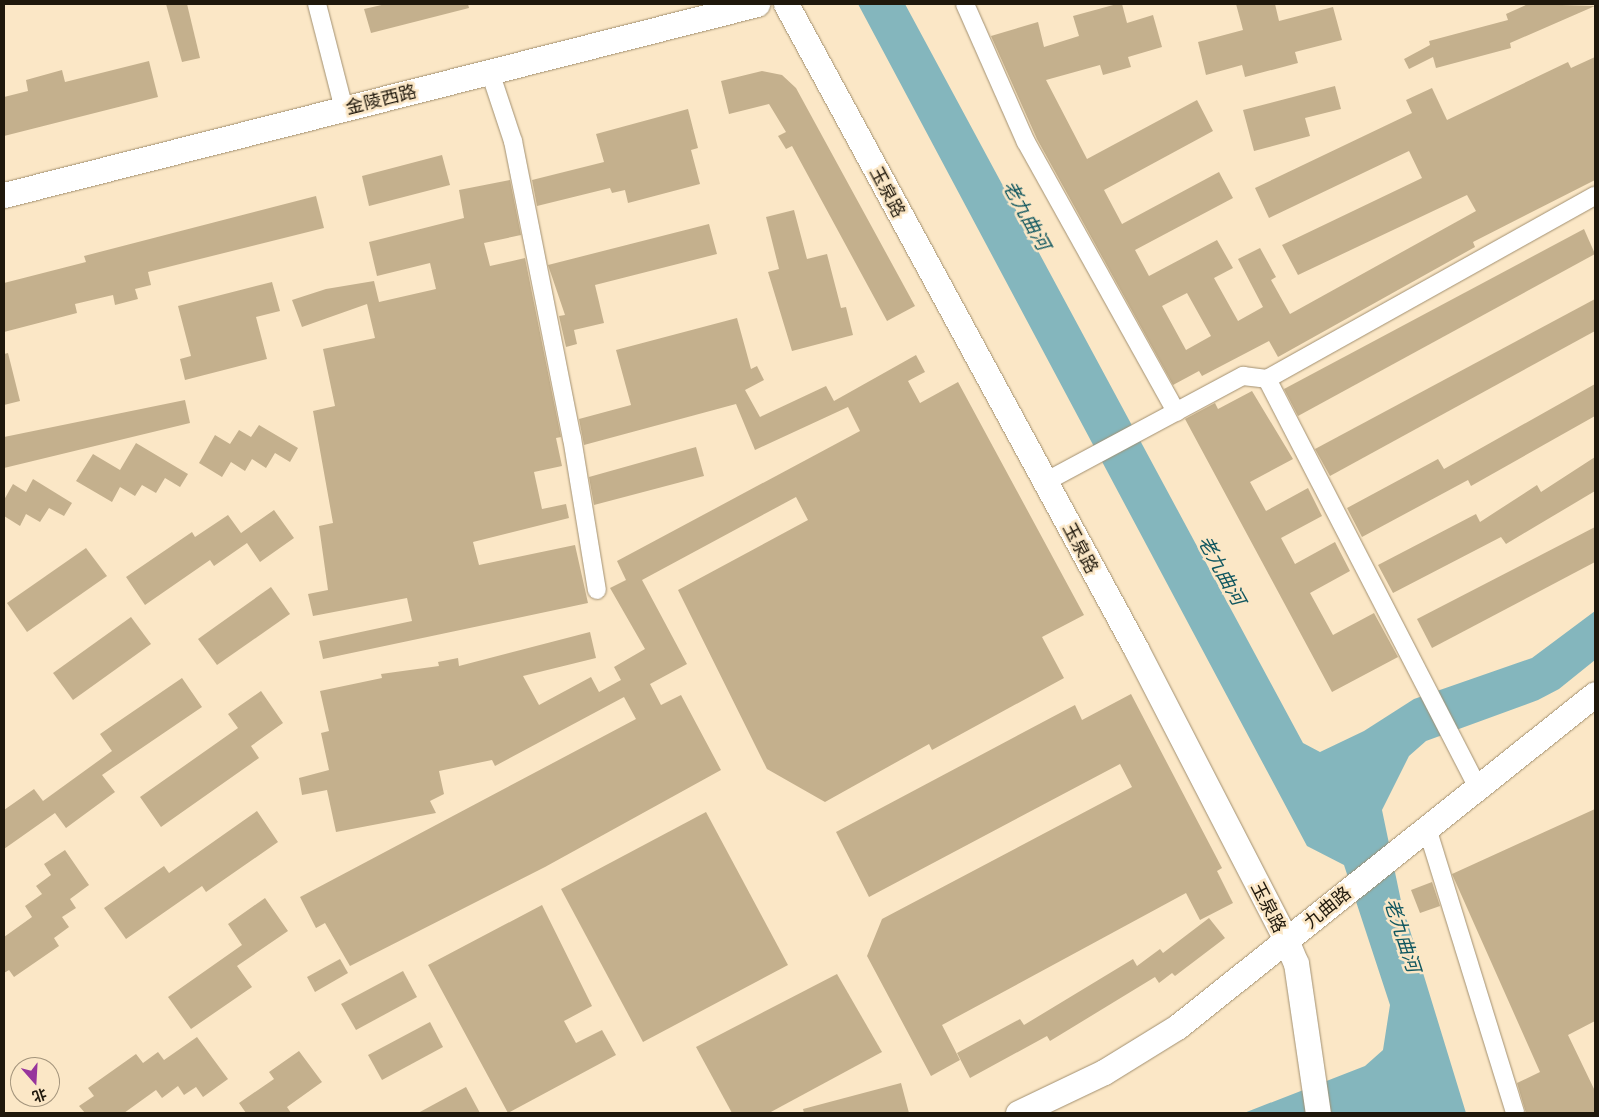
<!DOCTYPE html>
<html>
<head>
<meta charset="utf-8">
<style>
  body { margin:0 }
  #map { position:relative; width:1599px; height:1117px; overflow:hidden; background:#fbe7c6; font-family:"PT Serif","Noto Sans SC",serif }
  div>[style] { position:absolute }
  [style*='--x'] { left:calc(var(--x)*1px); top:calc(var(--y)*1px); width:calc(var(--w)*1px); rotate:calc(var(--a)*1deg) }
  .water>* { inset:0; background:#84b6bd }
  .building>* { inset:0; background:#c4b08d }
  .roads { filter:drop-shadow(0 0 1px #a29071) drop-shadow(0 0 1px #a29071) }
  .street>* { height:18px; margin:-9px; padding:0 9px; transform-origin:9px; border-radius:9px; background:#fff }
  .secondary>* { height:25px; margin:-12.5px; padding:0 12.5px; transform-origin:12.5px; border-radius:12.5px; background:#fff }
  span { translate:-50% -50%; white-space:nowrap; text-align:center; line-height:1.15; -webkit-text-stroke:5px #fbe7c6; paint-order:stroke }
  .street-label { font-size:18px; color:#1f180c }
  .water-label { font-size:19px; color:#0f565f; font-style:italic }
  .frame { position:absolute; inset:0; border:5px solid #1f180c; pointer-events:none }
  .north { position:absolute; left:10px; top:1057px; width:50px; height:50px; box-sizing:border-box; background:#fbe7c6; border:1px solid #a3947c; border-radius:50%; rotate:161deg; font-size:14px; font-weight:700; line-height:20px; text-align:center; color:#1f180c }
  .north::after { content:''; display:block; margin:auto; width:18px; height:22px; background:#97359c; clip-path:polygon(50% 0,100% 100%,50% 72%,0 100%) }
</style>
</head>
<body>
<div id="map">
  <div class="water">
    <i style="clip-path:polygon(858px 4px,905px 4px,1303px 743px,1320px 752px,1364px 731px,1414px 699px,1532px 658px,1595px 611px,1595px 660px,1559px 689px,1538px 700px,1426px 741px,1409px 756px,1382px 810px,1401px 901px,1466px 1113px,1244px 1113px,1365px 1066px,1383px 1050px,1390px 1005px,1344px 865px,1307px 846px)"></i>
  </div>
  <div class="building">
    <i style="clip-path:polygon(166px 4px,187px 4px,200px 58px,182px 62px)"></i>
    <i style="clip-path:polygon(386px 4px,468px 4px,469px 8px,371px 33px,364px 9px)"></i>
    <i style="clip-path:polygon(evenodd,1117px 4px,1122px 4px,1127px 23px,1153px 15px,1162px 47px,1128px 57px,1131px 67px,1103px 75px,1100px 65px,1046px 80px,1087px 159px,1197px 100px,1213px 131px,1104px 190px,1122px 224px,1219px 172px,1233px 198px,1135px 250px,1149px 276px,1217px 240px,1233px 268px,1214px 278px,1238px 321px,1263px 307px,1238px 259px,1260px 248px,1276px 277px,1271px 280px,1290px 314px,1476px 211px,1467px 195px,1298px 275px,1282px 245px,1422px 178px,1409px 151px,1269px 218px,1255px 188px,1412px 113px,1406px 100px,1432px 88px,1447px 120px,1568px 62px,1571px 68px,1595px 57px,1595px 180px,1473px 242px,1475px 247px,1278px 357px,1269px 341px,1202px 376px,1199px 371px,1173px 385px,1037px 139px,991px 36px,1038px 22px,1044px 47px,1079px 36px,1073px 16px,1117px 4px,1187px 293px,1211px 336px,1186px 350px,1162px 306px,1187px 293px)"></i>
    <i style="clip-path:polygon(1236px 4px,1275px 4px,1279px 21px,1333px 7px,1342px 40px,1295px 52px,1298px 63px,1245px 77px,1242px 65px,1206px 75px,1198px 42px,1243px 30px)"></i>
    <i style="clip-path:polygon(1528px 4px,1595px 6px,1510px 43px,1511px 48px,1436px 68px,1433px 57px,1409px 69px,1404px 59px,1430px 45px,1429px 41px,1508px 20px,1506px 14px)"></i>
    <i style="clip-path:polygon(149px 61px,158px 97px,4px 136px,4px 97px,28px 91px,26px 80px,62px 70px,65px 82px)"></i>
    <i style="clip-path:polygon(762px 71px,782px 75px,796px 88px,915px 306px,887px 321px,792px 146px,786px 149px,778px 136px,786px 132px,769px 104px,729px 114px,721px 81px)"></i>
    <i style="clip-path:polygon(1335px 86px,1341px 109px,1305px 118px,1310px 136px,1254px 151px,1243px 110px)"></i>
    <i style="clip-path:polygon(688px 109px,698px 148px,691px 150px,700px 184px,628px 203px,625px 190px,612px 193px,610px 188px,537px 206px,532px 180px,604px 162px,596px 134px)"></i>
    <i style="clip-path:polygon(442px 155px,450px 185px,369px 206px,362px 176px)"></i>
    <i style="clip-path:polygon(510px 180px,521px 235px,484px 243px,490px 266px,525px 258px,561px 437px,556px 438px,562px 466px,534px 472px,542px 509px,566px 504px,569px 518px,473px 542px,479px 565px,575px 545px,588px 603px,323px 659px,319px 641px,412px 621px,407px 598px,313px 616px,308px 594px,328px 590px,319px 526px,333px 523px,313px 411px,335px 406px,323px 349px,375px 338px,367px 304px,302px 327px,292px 300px,326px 289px,374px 281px,379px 302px,436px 289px,430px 263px,377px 276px,369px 242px,464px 218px,459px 190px)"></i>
    <i style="clip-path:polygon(316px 196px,324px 228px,148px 272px,151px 285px,135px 289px,138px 299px,115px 305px,113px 295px,75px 304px,77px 313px,4px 332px,4px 283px,86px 262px,84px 256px)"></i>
    <i style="clip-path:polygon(794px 210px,807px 259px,827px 254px,841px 308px,846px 307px,853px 335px,792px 351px,768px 272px,779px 269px,766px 217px)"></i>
    <i style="clip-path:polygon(709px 224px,717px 254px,595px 285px,604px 323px,574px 330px,577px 344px,566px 347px,559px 316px,565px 315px,548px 265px)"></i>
    <i style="clip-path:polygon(1584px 229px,1595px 254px,1298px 416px,1284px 389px)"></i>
    <i style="clip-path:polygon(272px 282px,280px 311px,256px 317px,267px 359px,185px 380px,180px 359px,191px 356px,178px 306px)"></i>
    <i style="clip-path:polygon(1595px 299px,1595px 331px,1330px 476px,1315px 449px)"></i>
    <i style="clip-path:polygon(737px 318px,751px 369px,757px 366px,764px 380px,745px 390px,760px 417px,826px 386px,834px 401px,916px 355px,925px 372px,908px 381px,920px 403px,958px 382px,1084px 615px,1042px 637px,1064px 678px,932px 750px,929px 744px,825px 802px,767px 769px,678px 590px,808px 520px,796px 497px,642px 580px,687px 664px,650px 684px,661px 705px,681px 695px,721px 770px,545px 867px,350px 966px,325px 923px,316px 928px,300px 897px,636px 719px,624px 697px,495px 766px,492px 760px,439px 771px,444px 794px,430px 801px,436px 813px,336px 832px,327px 790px,302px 795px,299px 778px,329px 770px,321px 733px,329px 731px,320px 691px,382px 678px,381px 674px,439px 666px,438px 662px,458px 658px,459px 666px,590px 632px,596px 658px,523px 676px,539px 705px,591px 677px,599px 692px,621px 680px,614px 667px,645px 649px,610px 588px,626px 580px,617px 561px,860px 431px,848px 407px,755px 450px,736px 404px,584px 445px,579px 419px,631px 405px,616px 350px)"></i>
    <i style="clip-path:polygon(8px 353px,20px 401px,4px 405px,4px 354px)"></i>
    <i style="clip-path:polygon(1595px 384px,1595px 416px,1471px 486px,1468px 480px,1362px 537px,1347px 508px,1438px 459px,1444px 469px)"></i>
    <i style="clip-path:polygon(1252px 391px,1293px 459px,1250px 482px,1266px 511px,1308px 488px,1322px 516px,1281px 538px,1295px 564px,1335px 542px,1350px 571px,1310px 593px,1333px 635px,1374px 613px,1398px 657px,1332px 692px,1185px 419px,1215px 403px,1218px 409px)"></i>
    <i style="clip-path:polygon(185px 400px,190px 423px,4px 468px,4px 437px)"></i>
    <i style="clip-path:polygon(259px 425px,298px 448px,290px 462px,275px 453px,266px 468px,252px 459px,245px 471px,231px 462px,222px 477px,199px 463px,215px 435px,230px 444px,239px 430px,251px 437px)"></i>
    <i style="clip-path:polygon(136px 443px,188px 474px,180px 487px,165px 478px,156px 493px,142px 485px,135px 496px,120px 487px,112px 502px,76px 481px,93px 454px,120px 470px)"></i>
    <i style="clip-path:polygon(696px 447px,704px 476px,594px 505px,589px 477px)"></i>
    <i style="clip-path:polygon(1595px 457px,1595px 491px,1506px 544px,1501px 537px,1393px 593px,1378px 565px,1476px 514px,1480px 522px,1537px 485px,1541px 492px)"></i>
    <i style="clip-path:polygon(33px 479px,72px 503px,64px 516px,49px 508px,40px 522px,26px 514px,20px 526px,4px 516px,4px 500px,13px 484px,26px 492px)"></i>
    <i style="clip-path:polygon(274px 510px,294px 538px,260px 562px,247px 543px,214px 566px,210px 560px,145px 605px,126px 577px,192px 532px,195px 537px,228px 515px,241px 533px)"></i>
    <i style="clip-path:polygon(1595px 527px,1595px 562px,1432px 648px,1417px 619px)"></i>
    <i style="clip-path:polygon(86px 548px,107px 576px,27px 632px,7px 603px)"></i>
    <i style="clip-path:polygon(271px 587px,290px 614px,217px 665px,198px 639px)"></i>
    <i style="clip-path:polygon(131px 617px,151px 644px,73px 700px,53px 673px)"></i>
    <i style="clip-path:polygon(182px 678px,202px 707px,102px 775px,115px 792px,66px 828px,55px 813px,4px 849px,4px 810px,34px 789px,43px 801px,112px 751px,100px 734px)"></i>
    <i style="clip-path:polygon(261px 691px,283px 723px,251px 746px,259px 758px,161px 827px,140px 797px,238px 728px,228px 714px)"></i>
    <i style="clip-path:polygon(1131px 694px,1222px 868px,1217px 871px,1233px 903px,1200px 920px,1186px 893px,942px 1025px,960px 1060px,931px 1076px,867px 956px,882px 919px,1132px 787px,1120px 764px,869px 897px,836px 832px,1075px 705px,1082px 720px)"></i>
    <i style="clip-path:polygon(1595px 809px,1595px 1021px,1568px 1035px,1595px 1091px,1595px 1113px,1526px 1113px,1517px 1083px,1540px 1072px,1452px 874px)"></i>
    <i style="clip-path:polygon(257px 811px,278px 842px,206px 892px,202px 886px,126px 939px,104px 908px,164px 866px,169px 873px)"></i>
    <i style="clip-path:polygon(706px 812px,788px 965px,643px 1042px,561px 889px)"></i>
    <i style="clip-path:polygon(65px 850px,89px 885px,70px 899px,76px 908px,62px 917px,69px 927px,54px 938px,59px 946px,14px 977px,9px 970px,4px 973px,4px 937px,32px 917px,25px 906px,42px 894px,36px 886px,51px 875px,44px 864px)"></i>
    <i style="clip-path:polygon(1432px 882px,1440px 906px,1420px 913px,1411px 890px)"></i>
    <i style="clip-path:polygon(265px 898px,288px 931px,237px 966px,252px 987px,191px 1029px,168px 997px,242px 945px,228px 924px)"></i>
    <i style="clip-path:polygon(542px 905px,592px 1006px,564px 1021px,576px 1043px,602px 1030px,616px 1055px,508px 1113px,428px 965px)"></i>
    <i style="clip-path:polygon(1209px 918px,1225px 938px,1175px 976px,1172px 973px,1159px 983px,1155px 977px,1050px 1041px,1047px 1036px,970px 1078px,957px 1053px,1020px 1019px,1024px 1025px,1133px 959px,1137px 966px,1160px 949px,1163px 953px)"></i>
    <i style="clip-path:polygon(340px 959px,348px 973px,315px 992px,307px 977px)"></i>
    <i style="clip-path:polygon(403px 971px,417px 997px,356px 1030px,341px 1004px)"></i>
    <i style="clip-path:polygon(837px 974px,882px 1052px,769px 1113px,732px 1113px,696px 1047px)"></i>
    <i style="clip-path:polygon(430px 1022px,443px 1047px,382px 1080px,368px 1055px)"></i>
    <i style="clip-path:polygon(197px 1037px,228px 1079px,203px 1097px,196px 1087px,184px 1095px,178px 1086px,162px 1098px,156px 1090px,124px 1113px,85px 1113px,79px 1106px,94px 1096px,88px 1088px,136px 1054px,143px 1063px,158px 1052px,164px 1060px)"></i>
    <i style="clip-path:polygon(299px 1051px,322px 1082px,287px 1107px,291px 1113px,246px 1113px,239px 1103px,274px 1079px,269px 1072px)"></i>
    <i style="clip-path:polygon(901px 1083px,909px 1113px,804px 1113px,803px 1109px)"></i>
    <i style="clip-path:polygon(466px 1087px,480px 1113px,418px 1113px)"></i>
  </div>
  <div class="roads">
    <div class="street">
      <i style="--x:317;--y:4;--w:108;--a:75.6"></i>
      <i style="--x:965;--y:4;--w:151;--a:66.2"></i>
      <i style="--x:1026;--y:142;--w:309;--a:60.9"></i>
      <i style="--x:490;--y:72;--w:73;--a:71.6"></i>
      <i style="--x:513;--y:141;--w:303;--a:78.8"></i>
      <i style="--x:572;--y:438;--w:154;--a:80.7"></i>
      <i style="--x:1267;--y:379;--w:459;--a:62.7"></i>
      <i style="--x:1045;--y:482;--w:225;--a:-28.2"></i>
      <i style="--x:1243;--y:376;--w:24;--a:7"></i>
      <i style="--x:1267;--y:379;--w:376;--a:-29.2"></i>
      <i style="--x:1427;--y:828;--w:298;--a:72.8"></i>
    </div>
    <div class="secondary">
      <i style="--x:786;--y:4;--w:734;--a:61.51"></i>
      <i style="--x:1136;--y:649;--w:327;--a:62.7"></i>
      <i style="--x:1286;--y:940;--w:25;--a:67"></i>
      <i style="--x:1296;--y:963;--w:152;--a:81.7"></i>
      <i style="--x:4;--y:195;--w:777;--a:-14.23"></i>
      <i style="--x:1018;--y:1113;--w:95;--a:-25.5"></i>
      <i style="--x:1104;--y:1072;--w:86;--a:-31.7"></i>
      <i style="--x:1177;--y:1027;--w:534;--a:-38.54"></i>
    </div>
  </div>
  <div class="street-label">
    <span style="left:381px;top:99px;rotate:-14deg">金陵西路</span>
    <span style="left:888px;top:192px;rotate:62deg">玉泉路</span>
    <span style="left:1081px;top:548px;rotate:62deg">玉泉路</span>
    <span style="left:1269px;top:907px;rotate:63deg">玉泉路</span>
    <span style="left:1327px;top:907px;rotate:-39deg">九曲路</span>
  </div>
  <div class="water-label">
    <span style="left:1027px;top:215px;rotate:61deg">老九曲河</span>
    <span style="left:1222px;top:570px;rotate:61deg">老九曲河</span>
    <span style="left:1403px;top:935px;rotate:72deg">老九曲河</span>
  </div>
  <div class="frame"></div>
  <div class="north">北</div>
</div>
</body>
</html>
